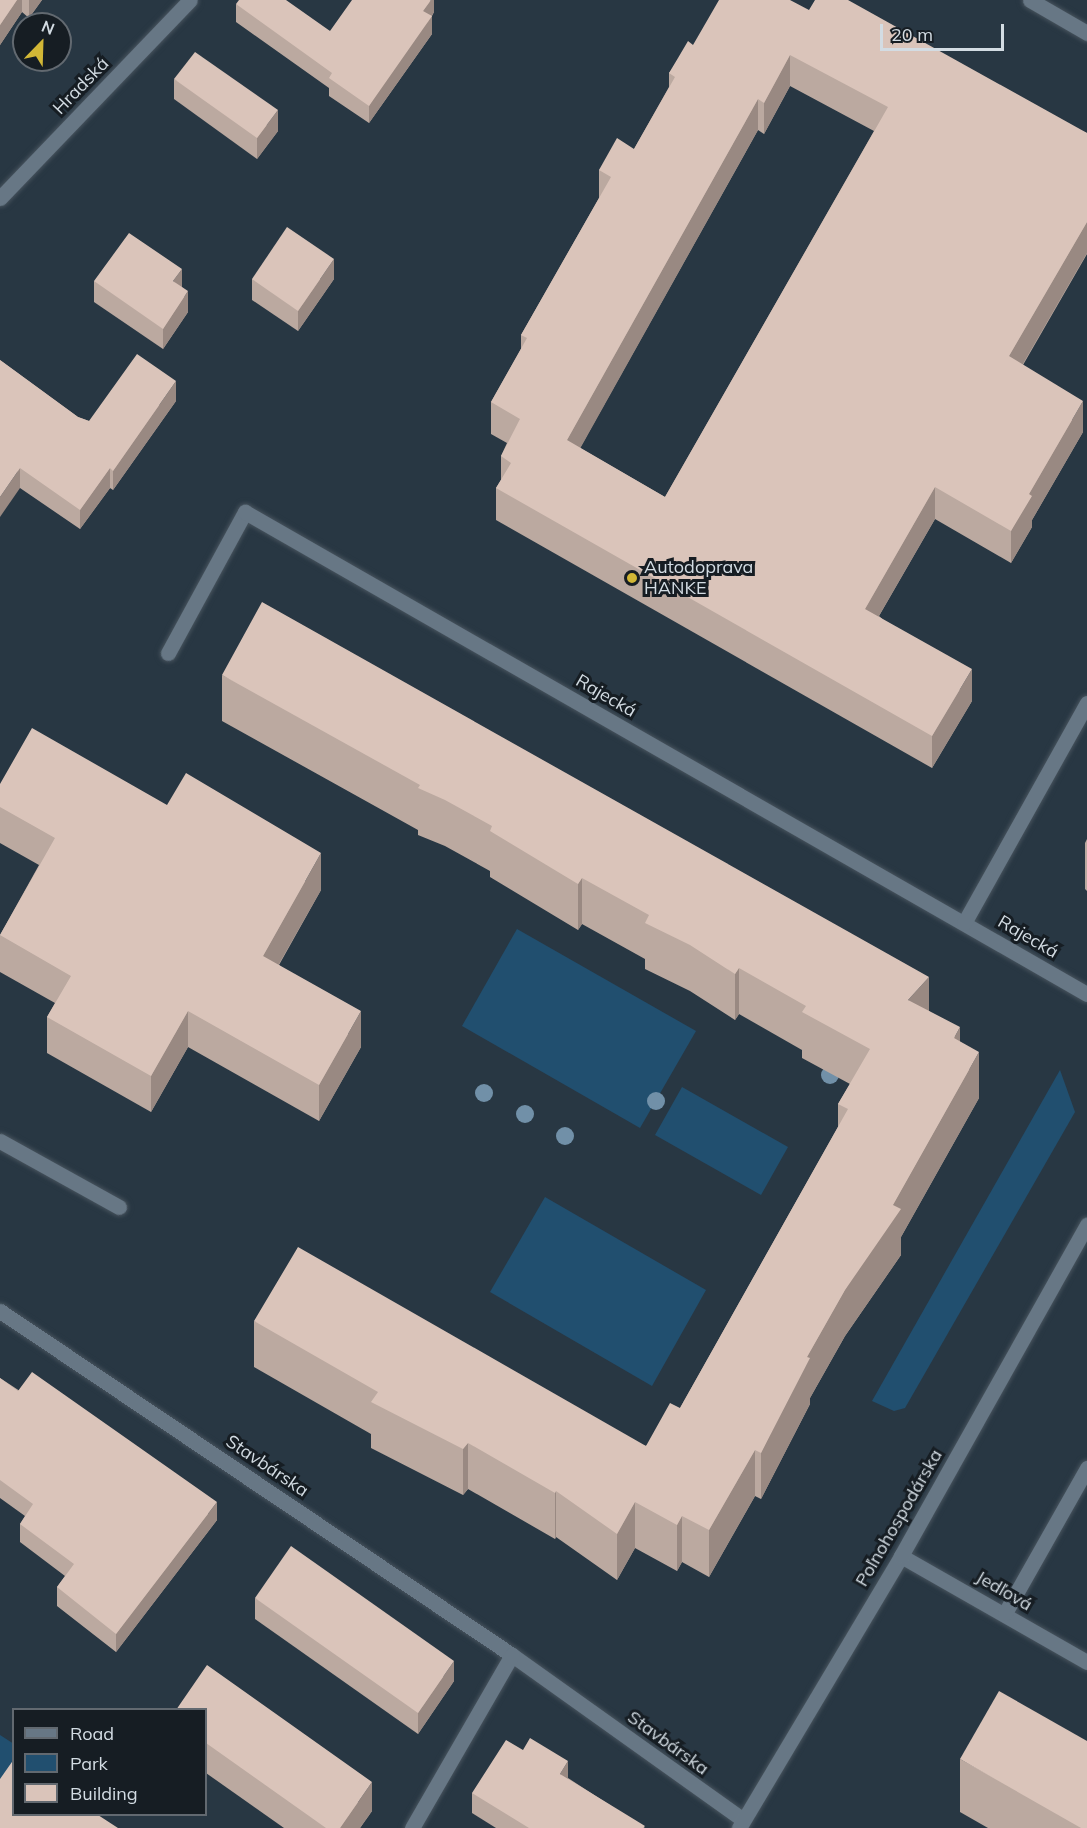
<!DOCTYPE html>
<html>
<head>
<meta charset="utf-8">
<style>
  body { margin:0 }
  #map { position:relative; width:1087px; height:1828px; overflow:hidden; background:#283743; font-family:Mulish,sans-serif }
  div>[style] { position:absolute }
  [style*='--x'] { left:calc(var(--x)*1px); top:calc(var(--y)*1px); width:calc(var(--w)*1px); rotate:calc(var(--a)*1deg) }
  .green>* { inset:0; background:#214f6f }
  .roads { filter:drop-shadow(0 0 2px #47535d) drop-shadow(0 0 2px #47535d) }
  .minor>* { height:15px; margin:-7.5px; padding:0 7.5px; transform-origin:7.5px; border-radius:7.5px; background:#677785 }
  .trees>* { width:18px; height:18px; margin:-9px; border-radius:50%; background:#7190a8 }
  .wall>* { inset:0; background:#bba9a0 }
  .shaded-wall>* { inset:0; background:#998982 }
  .building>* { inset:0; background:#dac4ba }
  .dots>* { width:16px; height:16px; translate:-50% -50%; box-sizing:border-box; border:3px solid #161d23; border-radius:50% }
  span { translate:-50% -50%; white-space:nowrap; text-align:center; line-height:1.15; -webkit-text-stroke:6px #161d23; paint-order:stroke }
  .street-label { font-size:18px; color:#d3dce3 }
  .poi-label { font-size:18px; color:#d3dce3 }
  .left { translate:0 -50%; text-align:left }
  .legend { position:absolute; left:12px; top:1708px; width:195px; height:108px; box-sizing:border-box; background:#161d23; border:2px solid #626970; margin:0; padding:8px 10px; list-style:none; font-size:18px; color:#d3dce3 }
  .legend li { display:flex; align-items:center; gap:12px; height:30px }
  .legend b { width:30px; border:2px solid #626970 }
  .north { position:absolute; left:12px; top:12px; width:60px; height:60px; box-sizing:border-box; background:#161d23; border:2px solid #626970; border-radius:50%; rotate:23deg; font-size:16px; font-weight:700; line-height:24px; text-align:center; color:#d3dce3 }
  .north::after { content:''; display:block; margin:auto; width:21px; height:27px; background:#d2b736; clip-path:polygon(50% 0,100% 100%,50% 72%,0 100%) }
  .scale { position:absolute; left:880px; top:24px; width:124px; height:27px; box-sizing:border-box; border:3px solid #d3dce3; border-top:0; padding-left:8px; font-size:18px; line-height:21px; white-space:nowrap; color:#d3dce3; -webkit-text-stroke:4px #161d23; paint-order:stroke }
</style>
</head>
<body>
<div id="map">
  <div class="green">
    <i style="clip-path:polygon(517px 929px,696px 1031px,640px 1128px,462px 1026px)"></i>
    <i style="clip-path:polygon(1060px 1070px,1075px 1112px,905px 1408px,894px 1411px,872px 1401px)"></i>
    <i style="clip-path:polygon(682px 1087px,788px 1147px,761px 1195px,655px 1135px)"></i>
    <i style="clip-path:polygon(545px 1197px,706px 1290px,652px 1386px,490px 1292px)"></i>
    <i style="clip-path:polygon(0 1735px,14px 1744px,13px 1774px,0 1793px)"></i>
  </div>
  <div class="roads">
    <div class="minor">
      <i style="--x:1030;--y:0;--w:66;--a:30.1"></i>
      <i style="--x:0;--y:198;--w:274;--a:-46.2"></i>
      <i style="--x:168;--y:653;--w:161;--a:-61.4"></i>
      <i style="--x:245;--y:512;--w:970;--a:29.79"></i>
      <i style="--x:964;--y:923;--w:252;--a:-60.8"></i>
      <i style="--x:0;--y:1141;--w:136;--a:29"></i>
      <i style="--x:0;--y:1311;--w:617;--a:33.9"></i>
      <i style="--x:512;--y:1655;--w:284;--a:35.5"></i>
      <i style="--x:901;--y:1556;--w:214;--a:29.7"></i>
      <i style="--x:1005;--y:1613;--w:167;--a:-60.5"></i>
      <i style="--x:412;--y:1828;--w:200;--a:-60"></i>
      <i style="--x:739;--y:1828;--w:317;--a:-59.2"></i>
      <i style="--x:901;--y:1556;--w:380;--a:-60.7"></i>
    </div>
  </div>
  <div class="trees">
    <i style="left:830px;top:1075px"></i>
    <i style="left:484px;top:1093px"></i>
    <i style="left:656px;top:1101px"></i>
    <i style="left:525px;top:1114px"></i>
    <i style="left:565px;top:1136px"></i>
  </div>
  <div class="wall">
    <i style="clip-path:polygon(0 0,42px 0,29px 18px,22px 12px,0 45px)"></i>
    <i style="clip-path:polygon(434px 0,434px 12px,432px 16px,432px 34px,369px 123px,329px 96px,329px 88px,236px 22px,236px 4px,330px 31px)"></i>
    <i style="clip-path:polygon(evenodd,809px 10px,1087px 133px,1087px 254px,1023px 365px,1083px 432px,1032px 520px,1032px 527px,1011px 563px,935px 519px,879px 616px,972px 701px,932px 768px,496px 520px,496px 488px,501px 480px,501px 456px,507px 443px,491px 434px,491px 402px,521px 349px,521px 335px,599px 198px,599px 170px,634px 149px,669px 87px,669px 73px,693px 45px,809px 10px,790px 86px,874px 131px,665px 497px,580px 448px,758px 130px,764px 134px,790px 86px)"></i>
    <i style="clip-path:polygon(174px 79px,278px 131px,257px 159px,174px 99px)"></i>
    <i style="clip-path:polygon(252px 279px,334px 279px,298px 331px,252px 300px)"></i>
    <i style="clip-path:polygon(94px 281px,182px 287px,188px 312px,163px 349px,94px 302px)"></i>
    <i style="clip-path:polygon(0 360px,78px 417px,89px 421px,176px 401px,113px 490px,110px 488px,80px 529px,20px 488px)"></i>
    <i style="clip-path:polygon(222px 675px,929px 1011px,960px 1042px,979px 1098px,901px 1237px,901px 1255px,845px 1336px,810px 1398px,810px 1404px,761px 1499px,755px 1496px,709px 1577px,682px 1562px,677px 1571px,635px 1548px,617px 1580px,556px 1537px,555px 1539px,468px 1489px,463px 1495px,371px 1448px,371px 1434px,254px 1367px,254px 1321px,646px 1446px,680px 1408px,838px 1127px,838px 1104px,850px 1084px,802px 1058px,802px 1050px,739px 1014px,735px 1020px,690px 991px,645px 969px,645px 959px,582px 924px,578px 930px,490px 877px,490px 871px,445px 846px,418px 835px,418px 830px,222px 721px)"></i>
    <i style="clip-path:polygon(0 784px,167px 805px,321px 890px,279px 965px,361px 1047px,319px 1121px,188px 1047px,151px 1112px,47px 1053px,47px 1017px,55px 1003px,0 972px,0 935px,39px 865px,0 843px)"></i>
    <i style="clip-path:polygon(1087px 839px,1087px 891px,1085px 889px,1085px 843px)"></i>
    <i style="clip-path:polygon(0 1378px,217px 1520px,116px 1652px,57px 1606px,57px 1587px,65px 1576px,20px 1542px,20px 1524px,25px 1516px,0 1498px)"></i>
    <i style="clip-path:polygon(255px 1598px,454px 1681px,418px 1734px,255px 1619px)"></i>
    <i style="clip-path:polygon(206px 1710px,372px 1811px,360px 1828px,284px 1828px,206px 1773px)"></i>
    <i style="clip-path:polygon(960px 1759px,1087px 1828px,988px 1828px,960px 1812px)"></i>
    <i style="clip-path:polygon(568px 1778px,645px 1828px,496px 1828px,472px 1813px,472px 1793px)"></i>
  </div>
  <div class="shaded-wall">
    <i style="clip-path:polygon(17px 0,22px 0,22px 12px,0 45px,0 25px)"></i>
    <i style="clip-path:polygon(29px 0,42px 0,29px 18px)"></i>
    <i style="clip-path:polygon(431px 0,434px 0,434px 12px,425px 26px,432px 16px,432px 34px,369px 123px,369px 106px,423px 11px)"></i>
    <i style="clip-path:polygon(790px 55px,790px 86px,764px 134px,764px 103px)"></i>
    <i style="clip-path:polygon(758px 99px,758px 130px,567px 472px,567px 440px)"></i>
    <i style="clip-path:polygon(278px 110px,278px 131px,257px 159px,257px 138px)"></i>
    <i style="clip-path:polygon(1087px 222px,1087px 253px,1009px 388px,1009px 356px)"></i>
    <i style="clip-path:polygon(334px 259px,334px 279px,298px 331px,298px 311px)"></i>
    <i style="clip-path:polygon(182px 269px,182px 289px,173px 281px)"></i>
    <i style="clip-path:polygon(188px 291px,188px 312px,163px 349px,163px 329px)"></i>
    <i style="clip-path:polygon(176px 381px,176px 401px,113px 490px,113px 471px)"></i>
    <i style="clip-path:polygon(1083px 401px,1083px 432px,1032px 520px,1032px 527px,1011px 563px,1011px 531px,1029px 494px)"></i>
    <i style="clip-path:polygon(20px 468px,20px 488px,0 517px,0 497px)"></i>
    <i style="clip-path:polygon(110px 468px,110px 488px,80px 529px,80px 510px)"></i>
    <i style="clip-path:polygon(935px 487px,935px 519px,865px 640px,865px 609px)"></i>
    <i style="clip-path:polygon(972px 669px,972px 701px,932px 768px,932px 736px)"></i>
    <i style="clip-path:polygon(321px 853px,321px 890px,263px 992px,263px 956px)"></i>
    <i style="clip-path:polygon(582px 878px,582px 924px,578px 930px,578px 884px)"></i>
    <i style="clip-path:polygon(739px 968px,739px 1014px,735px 1020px,735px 974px)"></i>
    <i style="clip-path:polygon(929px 977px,929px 1023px,908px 1000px)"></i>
    <i style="clip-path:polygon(188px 1011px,188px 1047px,151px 1112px,151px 1076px)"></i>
    <i style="clip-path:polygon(361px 1011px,361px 1047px,319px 1121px,319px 1085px)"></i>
    <i style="clip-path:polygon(960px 1027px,960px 1073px,954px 1038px)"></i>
    <i style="clip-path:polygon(979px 1052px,979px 1098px,901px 1237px,901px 1255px,845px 1336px,810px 1398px,810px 1404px,761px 1499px,761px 1453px,807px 1357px)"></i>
    <i style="clip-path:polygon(468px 1443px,468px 1489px,463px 1495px,463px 1449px)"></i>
    <i style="clip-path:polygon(755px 1450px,755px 1496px,709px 1577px,709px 1530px)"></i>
    <i style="clip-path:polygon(556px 1491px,556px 1537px,555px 1539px,555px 1493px)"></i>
    <i style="clip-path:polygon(217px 1502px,217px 1520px,116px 1652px,116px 1634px)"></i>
    <i style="clip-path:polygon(635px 1502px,635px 1548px,617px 1580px,617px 1534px)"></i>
    <i style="clip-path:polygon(682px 1516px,682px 1562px,677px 1571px,677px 1525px)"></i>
    <i style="clip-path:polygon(454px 1661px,454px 1681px,418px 1734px,418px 1713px)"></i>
    <i style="clip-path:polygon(568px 1761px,568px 1782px,560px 1774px)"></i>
    <i style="clip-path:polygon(372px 1782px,372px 1811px,360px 1828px,340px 1828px)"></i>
  </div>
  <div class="building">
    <i style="clip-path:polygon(0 0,17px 0,0 25px)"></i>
    <i style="clip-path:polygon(239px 0,286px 0,330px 31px,352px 0,431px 0,423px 11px,432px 16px,369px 106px,329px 78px,332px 73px,236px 4px)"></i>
    <i style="clip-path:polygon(evenodd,719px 0,790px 0,809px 10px,815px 0,848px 0,1087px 133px,1087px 222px,1009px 356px,1083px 401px,1029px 494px,1032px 496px,1011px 531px,935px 487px,865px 609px,972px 669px,932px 736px,496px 488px,511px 463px,501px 456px,520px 419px,491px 402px,527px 338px,521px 335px,611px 177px,599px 170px,617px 138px,634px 149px,675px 77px,669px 73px,678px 58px,688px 41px,693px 45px,719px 0,790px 55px,888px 107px,665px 497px,567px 440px,758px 99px,764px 103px,790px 55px)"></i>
    <i style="clip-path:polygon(195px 52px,278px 110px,257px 138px,174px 79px)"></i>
    <i style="clip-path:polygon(287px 227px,334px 259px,298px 311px,252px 279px)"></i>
    <i style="clip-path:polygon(129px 233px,182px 269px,173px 281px,188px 291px,163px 329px,94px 281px)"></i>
    <i style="clip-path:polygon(137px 354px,176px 381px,113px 471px,110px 468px,80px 510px,20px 468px,0 497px,0 360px,78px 417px,89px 421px)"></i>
    <i style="clip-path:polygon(262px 602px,929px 977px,908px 1000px,960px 1027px,954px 1038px,979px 1052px,893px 1205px,901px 1209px,845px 1290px,807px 1357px,810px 1358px,761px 1453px,755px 1450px,709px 1530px,682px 1516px,677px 1525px,635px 1502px,617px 1534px,556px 1491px,555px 1493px,468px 1443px,463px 1449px,371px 1402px,378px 1392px,254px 1321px,298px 1247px,646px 1446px,670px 1403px,680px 1408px,848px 1109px,838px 1104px,870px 1049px,802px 1012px,806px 1006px,739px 968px,735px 974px,690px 945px,645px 923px,649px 915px,582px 878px,578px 884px,490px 831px,492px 826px,445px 800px,418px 788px,420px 785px,222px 675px)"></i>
    <i style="clip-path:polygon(32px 728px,167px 805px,186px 773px,321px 853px,263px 956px,361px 1011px,319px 1085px,188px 1011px,151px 1076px,47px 1017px,71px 976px,0 935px,55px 838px,0 807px,0 784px)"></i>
    <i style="clip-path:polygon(32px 1372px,217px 1502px,116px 1634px,57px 1587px,74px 1564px,20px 1524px,33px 1504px,0 1480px,0 1378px,18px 1391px)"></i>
    <i style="clip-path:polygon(291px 1546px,454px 1661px,418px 1713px,255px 1598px)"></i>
    <i style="clip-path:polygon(207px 1665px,372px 1782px,340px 1828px,326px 1828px,206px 1743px,206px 1710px,176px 1710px)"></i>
    <i style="clip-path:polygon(999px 1691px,1087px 1741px,1087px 1828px,1081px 1828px,960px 1759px)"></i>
    <i style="clip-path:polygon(530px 1738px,568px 1761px,560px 1774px,645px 1826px,643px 1828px,529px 1828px,472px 1793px,506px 1740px,523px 1750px)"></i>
    <i style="clip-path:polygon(14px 1759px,14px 1815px,98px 1815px,118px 1828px,0 1828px,0 1779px)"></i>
  </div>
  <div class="dots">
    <i style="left:632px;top:578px;background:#d2b736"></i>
  </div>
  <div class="street-label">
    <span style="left:81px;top:86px;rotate:-46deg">Hradská</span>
    <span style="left:606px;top:696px;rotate:30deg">Rajecká</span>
    <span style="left:1028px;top:937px;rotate:30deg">Rajecká</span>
    <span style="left:267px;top:1466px;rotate:34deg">Stavbárska</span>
    <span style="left:899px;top:1518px;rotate:-60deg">Poľnohospodárska</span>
    <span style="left:1004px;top:1591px;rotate:30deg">Jedľová</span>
    <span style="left:668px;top:1743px;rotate:36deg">Stavbárska</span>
  </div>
  <div class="poi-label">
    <span class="left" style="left:644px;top:578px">Autodoprava<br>HANKE</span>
  </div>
  <ul class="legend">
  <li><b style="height:8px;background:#677785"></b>Road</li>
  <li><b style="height:16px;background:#214f6f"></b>Park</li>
  <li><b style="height:16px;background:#dac4ba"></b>Building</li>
  </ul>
  <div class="north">N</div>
  <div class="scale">20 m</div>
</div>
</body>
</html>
